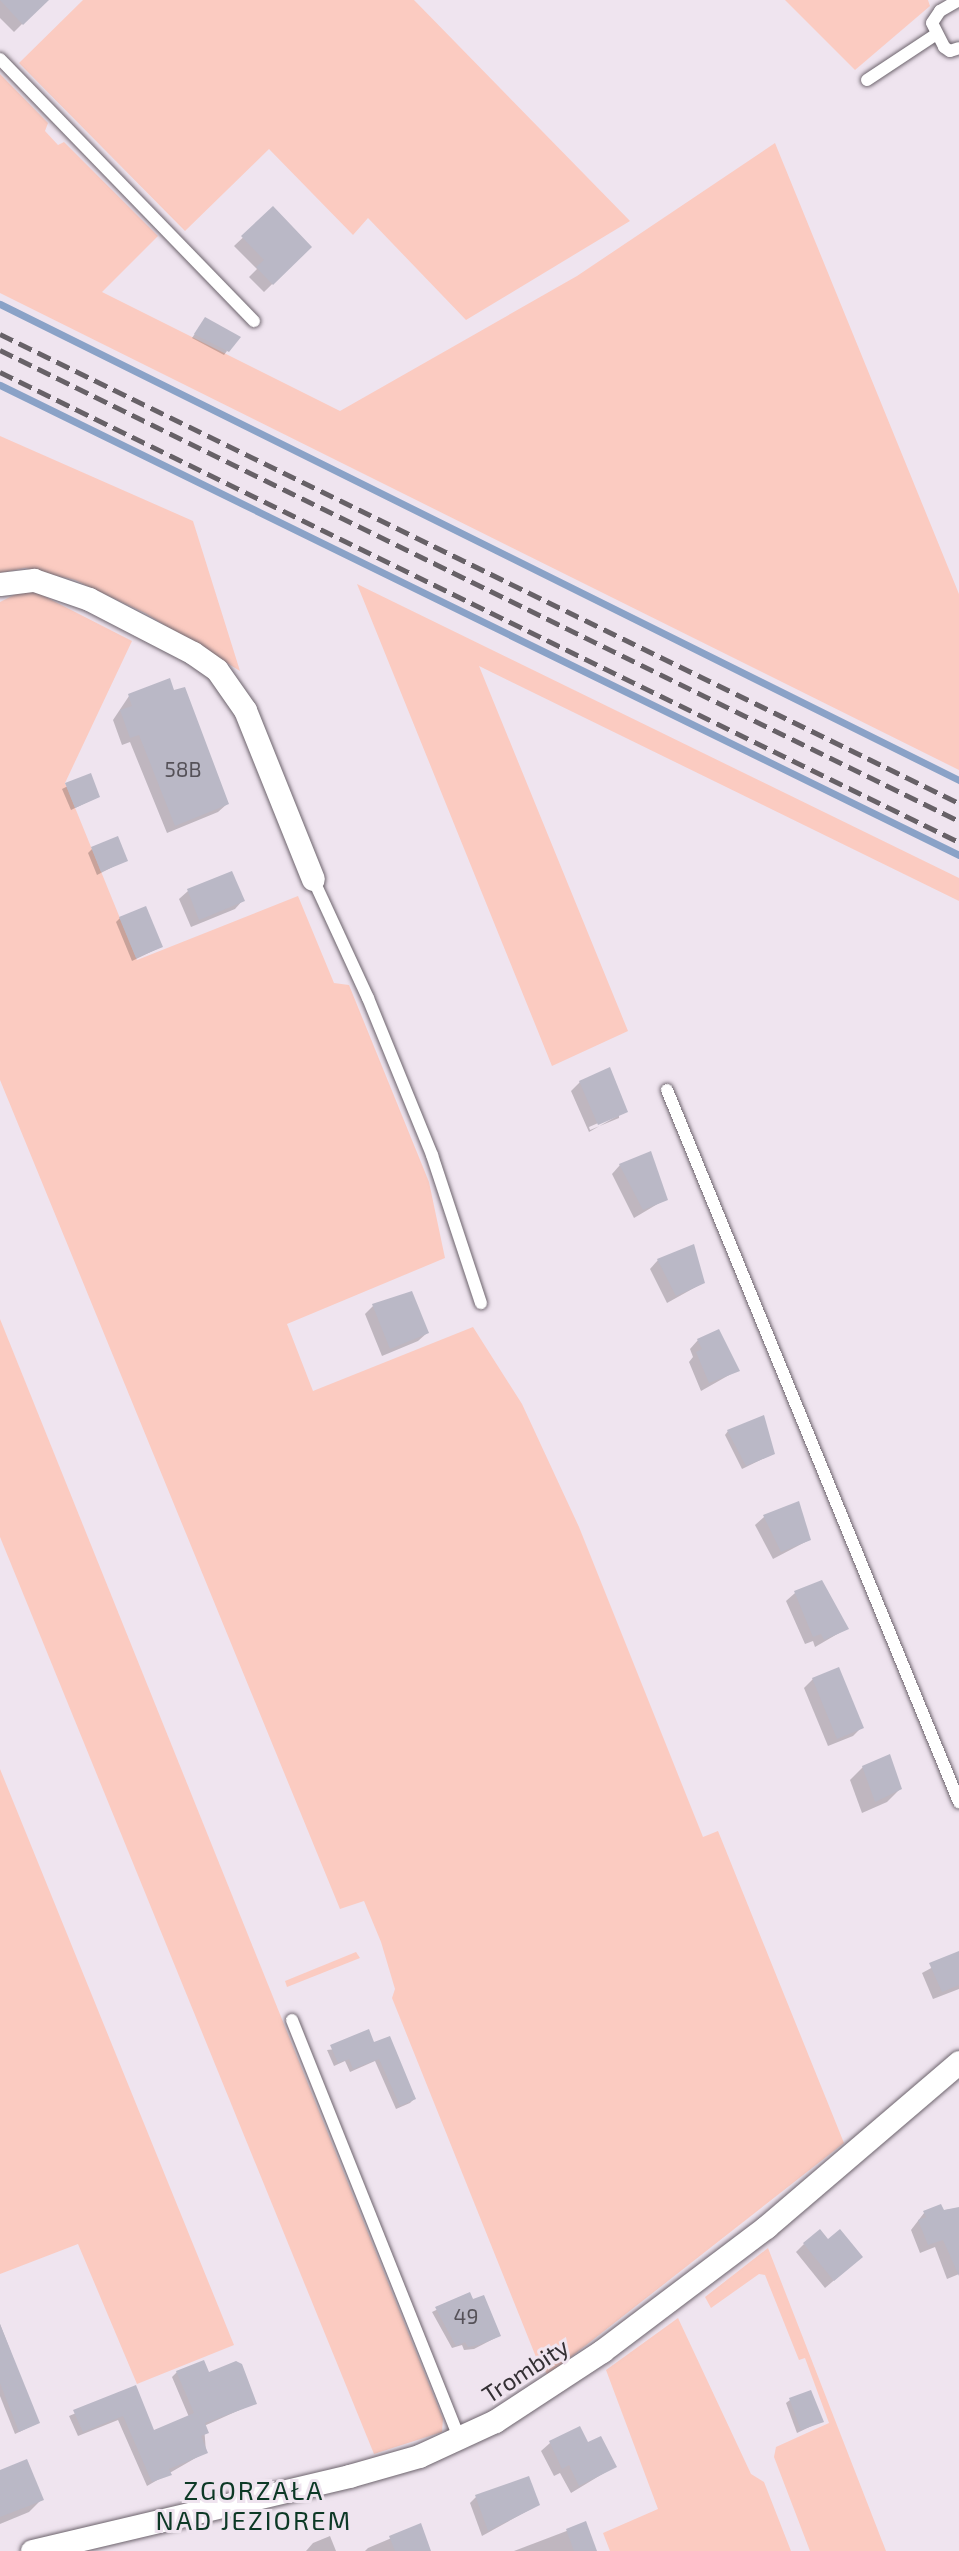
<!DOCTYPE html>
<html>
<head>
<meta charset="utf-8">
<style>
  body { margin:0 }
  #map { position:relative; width:959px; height:2551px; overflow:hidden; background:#efe4ef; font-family:"Exo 2",sans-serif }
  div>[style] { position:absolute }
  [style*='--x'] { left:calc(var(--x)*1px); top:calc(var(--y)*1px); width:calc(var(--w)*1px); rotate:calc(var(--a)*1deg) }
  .green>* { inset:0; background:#fbcbc1 }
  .shadow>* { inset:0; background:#0003 }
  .stream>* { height:7px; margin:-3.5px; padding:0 3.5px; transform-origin:3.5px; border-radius:3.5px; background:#8aa2c7 }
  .building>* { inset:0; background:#bab8c6 }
  .roads { filter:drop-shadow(0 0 2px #6c636c) drop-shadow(0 0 2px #6c636c) }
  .lane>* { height:12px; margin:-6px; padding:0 6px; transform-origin:6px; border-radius:6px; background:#fff }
  .street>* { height:23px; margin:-11.5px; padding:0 11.5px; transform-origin:11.5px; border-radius:11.5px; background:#fff }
  .rail>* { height:5px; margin-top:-2.5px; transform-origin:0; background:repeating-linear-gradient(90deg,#676167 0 14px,transparent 0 21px) }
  span { translate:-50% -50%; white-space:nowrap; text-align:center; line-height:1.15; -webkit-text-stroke:6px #efe4ef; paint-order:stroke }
  .number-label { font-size:21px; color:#555158 }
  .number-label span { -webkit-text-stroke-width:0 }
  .street-label { font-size:24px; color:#332f33 }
  .neighbourhood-label { font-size:26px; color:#0d3926; letter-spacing:2px }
</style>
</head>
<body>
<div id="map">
  <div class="green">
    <i style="clip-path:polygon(83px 0,414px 0,630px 221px,466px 320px,368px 218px,353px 235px,269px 149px,185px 231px,19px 63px)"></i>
    <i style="clip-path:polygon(785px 0,928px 0,930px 6px,855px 70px)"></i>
    <i style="clip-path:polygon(0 74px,48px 123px,45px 131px,58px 145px,64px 142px,158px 236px,102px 292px,340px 411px,577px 276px,775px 143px,959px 594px,959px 770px,0 293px)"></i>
    <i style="clip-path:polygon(0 436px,193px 521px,240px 671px,145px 613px,75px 580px,25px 568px,0 573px)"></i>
    <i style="clip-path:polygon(357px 584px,959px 878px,959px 901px,479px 666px,628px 1031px,552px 1066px)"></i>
    <i style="clip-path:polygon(28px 588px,132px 641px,65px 783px,137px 960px,298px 896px,334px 983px,349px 985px,429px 1182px,445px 1258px,287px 1324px,313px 1391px,473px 1327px,522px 1404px,579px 1527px,703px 1837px,718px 1831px,844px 2143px,548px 2375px,538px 2362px,392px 1998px,395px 1989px,381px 1942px,364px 1901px,340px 1909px,0 1080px,0 602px)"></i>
    <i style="clip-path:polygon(0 1319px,443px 2419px,442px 2432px,374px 2454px,0 1537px)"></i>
    <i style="clip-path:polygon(0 1769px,234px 2345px,137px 2384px,78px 2244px,0 2274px)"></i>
    <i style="clip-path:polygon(356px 1952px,360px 1958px,287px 1987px,285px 1981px)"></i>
    <i style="clip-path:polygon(768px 2248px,886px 2551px,810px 2551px,774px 2457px,776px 2447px,829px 2423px,805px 2358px,799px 2360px,765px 2275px,759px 2274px,711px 2308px,705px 2297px)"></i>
    <i style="clip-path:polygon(678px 2318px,751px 2474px,764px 2482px,791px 2551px,610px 2551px,603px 2533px,658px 2509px,606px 2370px)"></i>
  </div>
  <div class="shadow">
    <i style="clip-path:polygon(0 0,46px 0,14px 32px,0 18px)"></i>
    <i style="clip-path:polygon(273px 209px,310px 247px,264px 292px,249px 277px,257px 269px,234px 246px)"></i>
    <i style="clip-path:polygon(205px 319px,227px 351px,224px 355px,192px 338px)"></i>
    <i style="clip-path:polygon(129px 696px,227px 804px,218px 812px,167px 833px,130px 742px,122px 745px,113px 720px)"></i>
    <i style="clip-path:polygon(90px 775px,98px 797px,71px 810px,62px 789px)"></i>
    <i style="clip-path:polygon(92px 849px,126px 860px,97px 875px,88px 853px)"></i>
    <i style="clip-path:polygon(188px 891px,243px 900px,235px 909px,191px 927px,179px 899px)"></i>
    <i style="clip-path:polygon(120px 918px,161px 947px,132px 961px,116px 922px)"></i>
    <i style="clip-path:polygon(evenodd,580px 1082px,626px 1111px,589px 1132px,571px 1091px,580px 1082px,619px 1114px,619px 1118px,590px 1130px,589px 1127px,619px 1114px)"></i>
    <i style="clip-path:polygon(620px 1165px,666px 1199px,634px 1218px,612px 1174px)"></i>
    <i style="clip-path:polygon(658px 1260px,703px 1283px,667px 1303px,650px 1269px)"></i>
    <i style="clip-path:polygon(373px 1306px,427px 1333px,418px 1341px,382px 1356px,365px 1314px)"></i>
    <i style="clip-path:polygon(698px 1340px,738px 1370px,701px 1391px,689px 1362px,693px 1357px,690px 1349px)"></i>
    <i style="clip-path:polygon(728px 1431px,773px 1454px,742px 1469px,725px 1435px)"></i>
    <i style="clip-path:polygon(798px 1503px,809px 1540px,773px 1559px,755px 1525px,764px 1517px)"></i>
    <i style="clip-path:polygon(795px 1593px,846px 1629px,815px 1647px,813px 1641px,805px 1644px,786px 1601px)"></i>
    <i style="clip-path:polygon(813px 1679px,862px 1727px,853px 1736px,828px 1746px,804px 1688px)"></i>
    <i style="clip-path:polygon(863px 1767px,900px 1789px,887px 1802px,862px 1813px,850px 1780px)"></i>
    <i style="clip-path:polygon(959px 1953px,959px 1989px,933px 1999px,922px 1973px)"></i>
    <i style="clip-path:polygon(373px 2045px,414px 2099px,410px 2103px,396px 2109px,375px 2061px,350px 2072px,345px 2061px,334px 2066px,327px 2050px)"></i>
    <i style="clip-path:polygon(959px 2208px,959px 2274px,947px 2279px,935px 2247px,920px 2253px,911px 2230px,924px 2213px)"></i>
    <i style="clip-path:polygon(804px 2244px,852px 2265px,825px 2288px,796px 2252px)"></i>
    <i style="clip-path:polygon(469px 2294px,499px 2336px,474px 2349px,464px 2350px,462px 2345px,452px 2348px,432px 2312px)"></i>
    <i style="clip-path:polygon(0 2324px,38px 2423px,15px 2434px,0 2396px)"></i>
    <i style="clip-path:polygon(177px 2372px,208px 2374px,255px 2403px,204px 2426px,206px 2452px,147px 2486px,118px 2420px,78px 2436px,69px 2416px,135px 2388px,153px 2432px,189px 2417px,172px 2377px)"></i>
    <i style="clip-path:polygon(790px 2400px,822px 2421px,797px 2433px,786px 2403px)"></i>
    <i style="clip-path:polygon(550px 2443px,587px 2444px,614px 2467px,571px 2493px,560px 2473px,554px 2476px,541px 2451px)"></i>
    <i style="clip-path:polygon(0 2472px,42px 2499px,29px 2512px,0 2524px)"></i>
    <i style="clip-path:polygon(476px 2497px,538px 2505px,482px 2536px,470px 2503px)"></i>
    <i style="clip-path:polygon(585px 2524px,595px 2551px,514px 2551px)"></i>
    <i style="clip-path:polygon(420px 2526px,430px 2551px,365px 2551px,368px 2548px)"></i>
    <i style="clip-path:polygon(330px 2536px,336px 2551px,306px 2551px,313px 2543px)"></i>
  </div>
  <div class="stream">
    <i style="--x:0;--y:304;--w:1071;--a:26.4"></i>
    <i style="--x:0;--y:385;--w:1068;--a:26.11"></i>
  </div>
  <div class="building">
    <i style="clip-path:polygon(0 0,49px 0,23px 25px)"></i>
    <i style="clip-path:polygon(273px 206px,312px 247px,273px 285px,256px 267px,264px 260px,241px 236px)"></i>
    <i style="clip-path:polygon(205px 317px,241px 337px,229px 352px,194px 334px)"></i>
    <i style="clip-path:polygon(170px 678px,174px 690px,185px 687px,229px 804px,175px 826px,139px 735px,130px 738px,120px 710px,132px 706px,128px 694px)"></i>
    <i style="clip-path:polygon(91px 773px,100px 797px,75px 808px,65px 783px)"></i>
    <i style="clip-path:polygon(118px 836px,128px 861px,101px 872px,91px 847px)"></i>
    <i style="clip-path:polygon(232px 871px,245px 901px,199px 920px,187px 889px)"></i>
    <i style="clip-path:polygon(146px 906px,163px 947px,136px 958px,119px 917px)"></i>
    <i style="clip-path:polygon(610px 1067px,628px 1112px,598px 1125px,579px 1081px)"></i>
    <i style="clip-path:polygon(651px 1151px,668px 1200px,643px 1210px,619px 1164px)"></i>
    <i style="clip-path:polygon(694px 1244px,705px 1283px,676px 1296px,657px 1259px)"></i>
    <i style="clip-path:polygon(412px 1291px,429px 1333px,390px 1349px,372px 1304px)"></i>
    <i style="clip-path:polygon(719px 1329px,740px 1371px,709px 1383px,696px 1352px,702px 1349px,697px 1339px)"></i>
    <i style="clip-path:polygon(764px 1415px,775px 1454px,746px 1466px,727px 1430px)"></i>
    <i style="clip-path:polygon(799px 1501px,811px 1540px,781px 1552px,763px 1515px)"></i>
    <i style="clip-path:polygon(822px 1580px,849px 1629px,824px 1640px,821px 1634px,813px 1637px,794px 1591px)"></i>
    <i style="clip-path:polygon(839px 1667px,864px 1728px,837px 1739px,812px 1678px)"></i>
    <i style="clip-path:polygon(890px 1754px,902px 1789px,875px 1802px,862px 1766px)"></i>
    <i style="clip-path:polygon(959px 1951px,959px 1985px,942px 1992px,929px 1963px)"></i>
    <i style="clip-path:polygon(369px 2029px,374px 2042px,390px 2036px,416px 2099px,400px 2106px,379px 2059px,353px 2069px,349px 2059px,338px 2063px,330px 2045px)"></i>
    <i style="clip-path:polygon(941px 2204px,944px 2210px,959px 2207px,959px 2276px,943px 2240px,928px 2245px,918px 2220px,926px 2217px,923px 2211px)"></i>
    <i style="clip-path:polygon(820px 2229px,828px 2239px,840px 2229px,863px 2257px,834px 2281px,803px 2243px)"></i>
    <i style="clip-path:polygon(470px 2292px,473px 2299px,484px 2295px,501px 2336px,479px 2345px,468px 2347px,465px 2342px,456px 2346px,435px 2307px)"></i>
    <i style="clip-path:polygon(0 2324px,40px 2423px,19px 2432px,0 2383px)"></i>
    <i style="clip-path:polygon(204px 2360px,209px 2372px,236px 2361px,242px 2364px,257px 2404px,205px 2423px,209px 2433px,201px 2436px,208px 2453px,169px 2469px,172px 2475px,152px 2482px,123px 2416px,83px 2432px,73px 2410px,136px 2385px,154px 2430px,194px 2413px,176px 2371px)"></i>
    <i style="clip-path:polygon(811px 2390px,824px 2422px,801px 2430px,789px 2398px)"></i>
    <i style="clip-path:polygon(580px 2426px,588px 2442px,601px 2436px,617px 2467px,579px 2486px,569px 2465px,562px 2469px,549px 2441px)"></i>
    <i style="clip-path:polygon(27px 2459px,44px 2500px,0 2517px,0 2470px)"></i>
    <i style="clip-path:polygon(529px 2476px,540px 2505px,488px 2531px,475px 2495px)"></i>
    <i style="clip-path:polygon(586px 2521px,597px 2551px,574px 2551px,566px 2529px)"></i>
    <i style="clip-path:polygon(421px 2523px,431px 2551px,395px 2551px,389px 2536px)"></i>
  </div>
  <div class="roads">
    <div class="lane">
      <i style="--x:959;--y:0;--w:22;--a:150"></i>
      <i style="--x:940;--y:11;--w:14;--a:124"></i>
      <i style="--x:932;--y:23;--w:27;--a:63"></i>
      <i style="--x:944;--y:47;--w:7;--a:34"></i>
      <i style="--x:950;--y:51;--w:9;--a:-18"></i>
      <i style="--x:0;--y:59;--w:365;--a:45.9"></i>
      <i style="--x:867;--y:80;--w:82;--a:-33.5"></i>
      <i style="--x:313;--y:879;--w:131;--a:65.2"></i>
      <i style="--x:368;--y:998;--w:170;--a:67.8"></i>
      <i style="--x:432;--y:1155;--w:156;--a:71.7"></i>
      <i style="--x:667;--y:1090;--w:770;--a:67.7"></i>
      <i style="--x:292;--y:2020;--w:451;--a:68.2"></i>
    </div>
    <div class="street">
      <i style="--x:0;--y:584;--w:34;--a:-7"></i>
      <i style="--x:34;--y:580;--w:58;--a:19.1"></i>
      <i style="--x:89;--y:599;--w:117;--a:27.4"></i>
      <i style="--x:193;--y:653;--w:29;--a:35"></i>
      <i style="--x:217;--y:670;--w:49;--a:55"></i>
      <i style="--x:245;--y:710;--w:182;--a:68.1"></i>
      <i style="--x:32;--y:2551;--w:326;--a:-13.3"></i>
      <i style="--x:349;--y:2476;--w:73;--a:-15.9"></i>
      <i style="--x:419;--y:2456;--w:84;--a:-24.7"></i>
      <i style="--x:495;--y:2421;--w:128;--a:-33.2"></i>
      <i style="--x:602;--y:2351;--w:206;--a:-37.1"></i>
      <i style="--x:766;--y:2227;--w:254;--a:-40.5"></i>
    </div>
  </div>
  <div class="rail">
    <i style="--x:0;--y:334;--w:1068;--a:26.06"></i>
    <i style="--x:0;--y:350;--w:1068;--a:26.16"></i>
    <i style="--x:0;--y:372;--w:1068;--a:26.11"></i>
  </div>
  <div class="number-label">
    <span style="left:183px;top:769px">58B</span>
    <span style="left:466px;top:2316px">49</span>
  </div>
  <div class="street-label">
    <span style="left:525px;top:2370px;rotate:-33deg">Trombity</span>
  </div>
  <div class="neighbourhood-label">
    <span style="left:254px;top:2505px">ZGORZAŁA<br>NAD JEZIOREM</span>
  </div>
</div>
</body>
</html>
